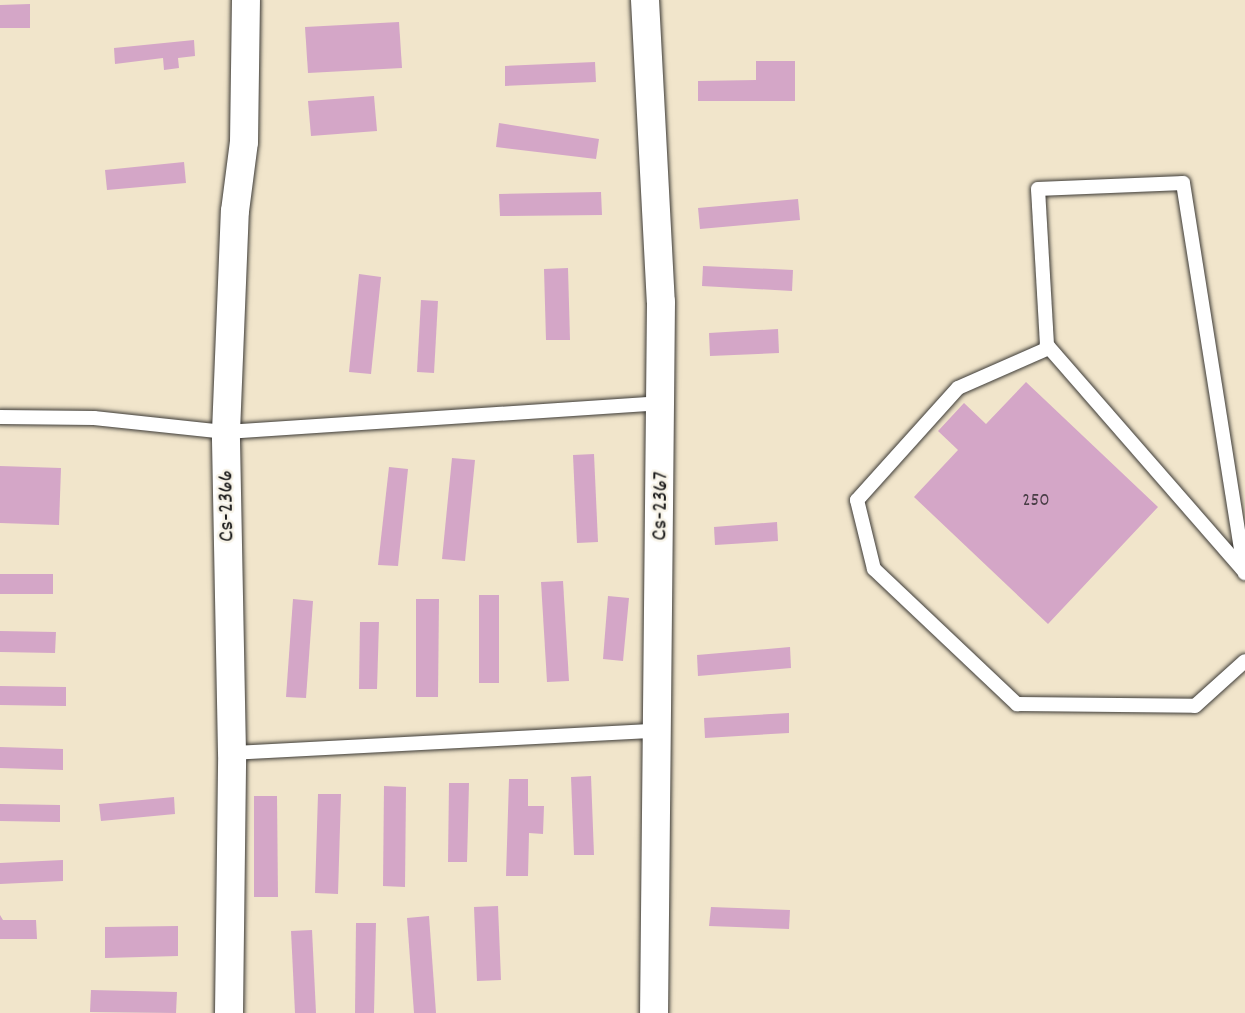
<!DOCTYPE html>
<html>
<head>
<meta charset="utf-8">
<style>
  body { margin:0 }
  #map { position:relative; width:1245px; height:1013px; overflow:hidden; background:#f1e5cb; font-family:Dekko,sans-serif }
  div>[style] { position:absolute }
  [style*='--x'] { left:calc(var(--x)*1px); top:calc(var(--y)*1px); width:calc(var(--w)*1px); rotate:calc(var(--a)*1deg) }
  .building>* { inset:0; background:#d4a6c7 }
  .roads { filter:drop-shadow(0 0 2px #3c3a36) drop-shadow(0 0 2px #3c3a36) }
  .service>* { height:14px; margin:-7px; padding:0 7px; transform-origin:7px; border-radius:7px; background:#fff }
  .minor>* { height:28px; margin:-14px; padding:0 14px; transform-origin:14px; border-radius:14px; background:#fff }
  span { translate:-50% -50%; white-space:nowrap; text-align:center; line-height:1.15; -webkit-text-stroke:5px #f7f3e8; paint-order:stroke }
  .number-label { font-size:19px; color:#4a3e47 }
  .number-label span { -webkit-text-stroke-width:0 }
  .street-label { font-size:23px; color:#1c1c1c }
</style>
</head>
<body>
<div id="map">
  <div class="building">
    <i style="clip-path:polygon(30px 4px,30px 28px,0 28px,0 5px)"></i>
    <i style="clip-path:polygon(399px 22px,402px 68px,308px 73px,305px 27px)"></i>
    <i style="clip-path:polygon(194px 40px,195px 56px,178px 58px,179px 68px,164px 70px,163px 58px,115px 64px,114px 48px)"></i>
    <i style="clip-path:polygon(756px 61px,795px 61px,795px 101px,698px 101px,698px 81px,756px 80px)"></i>
    <i style="clip-path:polygon(595px 62px,596px 82px,505px 86px,505px 66px)"></i>
    <i style="clip-path:polygon(374px 96px,377px 131px,311px 136px,308px 101px)"></i>
    <i style="clip-path:polygon(499px 123px,599px 139px,596px 159px,496px 147px)"></i>
    <i style="clip-path:polygon(184px 162px,186px 183px,107px 190px,105px 170px)"></i>
    <i style="clip-path:polygon(601px 192px,602px 215px,500px 216px,499px 194px)"></i>
    <i style="clip-path:polygon(798px 199px,800px 220px,700px 229px,698px 208px)"></i>
    <i style="clip-path:polygon(703px 266px,793px 270px,792px 291px,702px 286px)"></i>
    <i style="clip-path:polygon(568px 268px,570px 340px,546px 340px,544px 269px)"></i>
    <i style="clip-path:polygon(359px 274px,381px 277px,371px 374px,349px 372px)"></i>
    <i style="clip-path:polygon(421px 300px,438px 301px,434px 373px,417px 372px)"></i>
    <i style="clip-path:polygon(778px 329px,779px 353px,710px 356px,709px 333px)"></i>
    <i style="clip-path:polygon(1026px 382px,1158px 507px,1048px 624px,914px 497px,958px 450px,938px 431px,964px 403px,986px 424px)"></i>
    <i style="clip-path:polygon(594px 454px,598px 542px,577px 543px,573px 455px)"></i>
    <i style="clip-path:polygon(452px 458px,475px 460px,465px 561px,442px 559px)"></i>
    <i style="clip-path:polygon(0 466px,61px 468px,59px 525px,0 523px)"></i>
    <i style="clip-path:polygon(389px 467px,408px 469px,398px 566px,378px 565px)"></i>
    <i style="clip-path:polygon(777px 522px,778px 541px,715px 545px,714px 527px)"></i>
    <i style="clip-path:polygon(0 574px,53px 574px,53px 594px,0 594px)"></i>
    <i style="clip-path:polygon(563px 581px,569px 681px,547px 682px,541px 582px)"></i>
    <i style="clip-path:polygon(479px 595px,499px 595px,499px 683px,479px 683px)"></i>
    <i style="clip-path:polygon(608px 596px,629px 598px,623px 661px,603px 659px)"></i>
    <i style="clip-path:polygon(293px 599px,313px 601px,306px 698px,286px 697px)"></i>
    <i style="clip-path:polygon(416px 599px,439px 599px,438px 697px,416px 697px)"></i>
    <i style="clip-path:polygon(360px 622px,379px 622px,377px 689px,359px 689px)"></i>
    <i style="clip-path:polygon(0 631px,56px 632px,55px 653px,0 652px)"></i>
    <i style="clip-path:polygon(790px 647px,791px 668px,698px 676px,697px 655px)"></i>
    <i style="clip-path:polygon(0 686px,66px 687px,66px 706px,0 705px)"></i>
    <i style="clip-path:polygon(789px 713px,789px 733px,705px 738px,704px 718px)"></i>
    <i style="clip-path:polygon(0 747px,63px 749px,63px 770px,0 768px)"></i>
    <i style="clip-path:polygon(591px 776px,594px 855px,574px 855px,571px 777px)"></i>
    <i style="clip-path:polygon(509px 779px,528px 779px,528px 806px,544px 806px,543px 834px,529px 833px,528px 876px,506px 876px)"></i>
    <i style="clip-path:polygon(449px 783px,469px 783px,467px 862px,448px 862px)"></i>
    <i style="clip-path:polygon(384px 786px,406px 787px,405px 887px,383px 886px)"></i>
    <i style="clip-path:polygon(318px 794px,341px 794px,338px 894px,315px 893px)"></i>
    <i style="clip-path:polygon(254px 796px,277px 796px,278px 897px,254px 897px)"></i>
    <i style="clip-path:polygon(174px 797px,175px 814px,101px 821px,99px 804px)"></i>
    <i style="clip-path:polygon(0 804px,60px 805px,60px 822px,0 821px)"></i>
    <i style="clip-path:polygon(63px 860px,63px 881px,0 884px,0 863px)"></i>
    <i style="clip-path:polygon(498px 906px,501px 980px,477px 981px,474px 907px)"></i>
    <i style="clip-path:polygon(711px 907px,790px 910px,789px 929px,709px 926px)"></i>
    <i style="clip-path:polygon(0 915px,3px 920px,36px 920px,37px 939px,0 939px)"></i>
    <i style="clip-path:polygon(429px 916px,436px 1013px,414px 1013px,407px 918px)"></i>
    <i style="clip-path:polygon(356px 923px,376px 923px,374px 1013px,355px 1013px)"></i>
    <i style="clip-path:polygon(178px 926px,178px 956px,105px 958px,105px 927px)"></i>
    <i style="clip-path:polygon(312px 930px,316px 1013px,295px 1013px,291px 931px)"></i>
    <i style="clip-path:polygon(91px 990px,177px 992px,176px 1013px,90px 1012px)"></i>
  </div>
  <div class="roads">
    <div class="service">
      <i style="--x:1049;--y:348;--w:99;--a:156.3"></i>
      <i style="--x:958;--y:388;--w:151;--a:132"></i>
      <i style="--x:857;--y:500;--w:71;--a:76.2"></i>
      <i style="--x:874;--y:569;--w:197;--a:43.4"></i>
      <i style="--x:1017;--y:704;--w:178;--a:0.6"></i>
      <i style="--x:1195;--y:706;--w:67;--a:-42"></i>
      <i style="--x:0;--y:417;--w:94;--a:0.6"></i>
      <i style="--x:94;--y:418;--w:133;--a:6.1"></i>
      <i style="--x:226;--y:432;--w:434;--a:-3.8"></i>
      <i style="--x:1244;--y:571;--w:300;--a:-131.1"></i>
      <i style="--x:1047;--y:345;--w:156;--a:-93.3"></i>
      <i style="--x:1038;--y:189;--w:145;--a:-2.4"></i>
      <i style="--x:1183;--y:183;--w:395;--a:81"></i>
      <i style="--x:232;--y:753;--w:426;--a:-3"></i>
    </div>
    <div class="minor">
      <i style="--x:645;--y:0;--w:302;--a:87"></i>
      <i style="--x:661;--y:302;--w:711;--a:90.56"></i>
      <i style="--x:229;--y:1013;--w:260;--a:-89.3"></i>
      <i style="--x:232;--y:753;--w:321;--a:-91.1"></i>
      <i style="--x:226;--y:432;--w:221;--a:-87.7"></i>
      <i style="--x:235;--y:211;--w:70;--a:-82.6"></i>
      <i style="--x:244;--y:142;--w:142;--a:-89.2"></i>
    </div>
  </div>
  <div class="number-label">
    <span style="left:1036px;top:502px">250</span>
  </div>
  <div class="street-label">
    <span style="left:228px;top:506px;rotate:-91deg">Cs-2366</span>
    <span style="left:662px;top:506px;rotate:-89deg">Cs-2367</span>
  </div>
</div>
</body>
</html>
